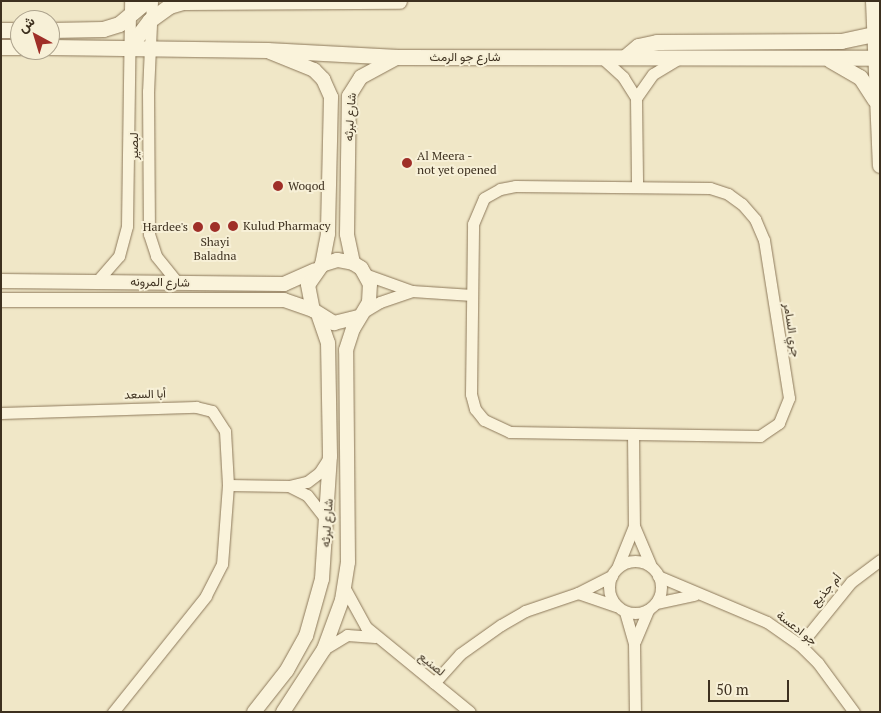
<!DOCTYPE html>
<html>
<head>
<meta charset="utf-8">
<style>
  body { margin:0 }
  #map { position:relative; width:881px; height:713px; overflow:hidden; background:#f0e7c7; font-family:"PT Serif",Vazirmatn,serif }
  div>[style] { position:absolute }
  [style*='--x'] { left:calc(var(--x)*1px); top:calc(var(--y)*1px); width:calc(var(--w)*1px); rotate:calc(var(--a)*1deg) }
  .roads { filter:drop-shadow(0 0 1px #8d795b) drop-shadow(0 0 1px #8d795b) }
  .minor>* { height:11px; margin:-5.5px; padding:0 5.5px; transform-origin:5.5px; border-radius:5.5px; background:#faf3db }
  .minor>.ring { margin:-5.5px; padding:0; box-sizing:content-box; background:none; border:11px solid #faf3db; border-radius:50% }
  .tertiary>* { height:14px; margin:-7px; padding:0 7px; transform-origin:7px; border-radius:7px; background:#faf3db }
  .secondary>* { height:15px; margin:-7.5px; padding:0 7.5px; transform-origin:7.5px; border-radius:7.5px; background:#faf3db }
  .dots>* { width:14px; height:14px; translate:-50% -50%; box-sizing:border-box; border:2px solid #f7f0d7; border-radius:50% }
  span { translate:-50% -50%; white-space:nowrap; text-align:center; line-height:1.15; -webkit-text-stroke:4px #f7f0d7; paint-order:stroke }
  .street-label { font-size:12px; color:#3d301f }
  .poi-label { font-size:12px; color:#3d301f }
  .left { translate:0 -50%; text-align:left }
  .right { translate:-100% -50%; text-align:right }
  .frame { position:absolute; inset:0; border:2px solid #3d301f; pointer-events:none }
  .north { position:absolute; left:10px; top:10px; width:50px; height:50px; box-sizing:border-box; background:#f7f0d7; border:1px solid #ada38d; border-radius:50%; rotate:321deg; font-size:14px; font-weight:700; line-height:20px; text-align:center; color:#3d301f }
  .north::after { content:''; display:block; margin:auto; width:18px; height:22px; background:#9f2f28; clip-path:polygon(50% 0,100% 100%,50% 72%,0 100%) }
  .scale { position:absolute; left:708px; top:680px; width:81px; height:22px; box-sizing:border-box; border:2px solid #3d301f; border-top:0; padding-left:6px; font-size:15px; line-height:18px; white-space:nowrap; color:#3d301f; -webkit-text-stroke:4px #f7f0d7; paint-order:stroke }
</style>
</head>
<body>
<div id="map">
  <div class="roads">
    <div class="minor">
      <i style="--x:152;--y:1;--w:90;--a:92.5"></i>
      <i style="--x:148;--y:91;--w:143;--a:89.6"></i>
      <i style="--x:149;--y:234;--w:23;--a:72"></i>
      <i style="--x:156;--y:256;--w:33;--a:51"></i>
      <i style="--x:601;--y:57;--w:30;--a:42"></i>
      <i style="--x:623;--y:77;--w:25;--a:58"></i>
      <i style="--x:636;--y:98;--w:88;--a:89.3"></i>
      <i style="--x:636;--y:98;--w:29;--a:-55"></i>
      <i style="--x:653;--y:74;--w:31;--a:-31"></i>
      <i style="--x:515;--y:186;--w:195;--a:0.6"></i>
      <i style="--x:710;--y:188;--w:19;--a:18"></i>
      <i style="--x:728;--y:194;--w:17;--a:36"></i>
      <i style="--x:742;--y:204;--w:20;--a:49"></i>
      <i style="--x:755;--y:219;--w:23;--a:67"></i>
      <i style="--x:764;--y:240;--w:160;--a:81"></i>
      <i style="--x:789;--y:398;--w:27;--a:112"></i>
      <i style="--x:779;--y:423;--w:23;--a:146"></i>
      <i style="--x:760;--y:436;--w:250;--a:-179.1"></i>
      <i style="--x:510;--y:432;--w:29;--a:-155"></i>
      <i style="--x:484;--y:420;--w:14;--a:-129"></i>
      <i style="--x:475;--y:409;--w:16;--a:-105"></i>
      <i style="--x:471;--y:394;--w:170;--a:-89.3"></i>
      <i style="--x:473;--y:224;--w:28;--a:-67"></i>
      <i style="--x:484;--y:198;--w:18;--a:-29"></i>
      <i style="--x:500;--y:189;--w:15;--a:-11"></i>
      <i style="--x:367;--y:275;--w:48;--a:19.6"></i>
      <i style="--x:412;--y:291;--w:60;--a:3.8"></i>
      <i style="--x:98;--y:280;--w:32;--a:-49"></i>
      <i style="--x:119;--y:256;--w:31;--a:-75"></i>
      <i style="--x:127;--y:226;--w:225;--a:-89.2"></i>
      <i style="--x:365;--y:311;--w:17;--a:-31"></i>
      <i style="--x:380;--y:302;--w:34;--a:-19"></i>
      <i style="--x:1;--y:413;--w:195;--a:-1.8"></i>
      <i style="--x:196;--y:407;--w:16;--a:14"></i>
      <i style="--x:212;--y:411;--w:24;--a:57"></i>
      <i style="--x:225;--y:431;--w:54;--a:86.8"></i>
      <i style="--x:228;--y:485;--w:79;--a:94.3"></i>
      <i style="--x:222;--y:564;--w:36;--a:117"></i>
      <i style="--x:206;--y:596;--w:149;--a:128.7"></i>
      <i style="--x:633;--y:434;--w:92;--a:89.4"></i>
      <i style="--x:634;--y:526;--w:43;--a:67"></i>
      <i style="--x:228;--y:485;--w:61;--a:0.9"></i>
      <i style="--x:289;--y:486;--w:18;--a:-13"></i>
      <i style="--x:307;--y:482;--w:15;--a:-37"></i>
      <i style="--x:319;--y:473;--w:20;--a:-57"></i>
      <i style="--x:289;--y:486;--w:20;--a:27"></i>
      <i style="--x:307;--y:495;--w:33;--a:52"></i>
      <i class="ring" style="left:609px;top:561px;width:41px;height:41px"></i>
      <i style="--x:617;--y:568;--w:45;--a:-68"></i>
      <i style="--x:658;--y:576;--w:118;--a:22.9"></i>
      <i style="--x:767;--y:622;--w:40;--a:34.9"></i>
      <i style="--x:800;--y:645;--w:25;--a:45"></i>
      <i style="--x:818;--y:663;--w:61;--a:53.7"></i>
      <i style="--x:344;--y:587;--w:46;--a:61.2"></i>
      <i style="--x:366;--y:627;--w:134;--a:39.3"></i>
      <i style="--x:578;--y:593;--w:40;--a:18.9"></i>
      <i style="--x:656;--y:603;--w:39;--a:-12"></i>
      <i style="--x:625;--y:612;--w:32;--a:74"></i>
      <i style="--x:634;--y:643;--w:69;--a:89.2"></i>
      <i style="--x:635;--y:641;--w:34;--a:-67"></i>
      <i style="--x:800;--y:645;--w:81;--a:-51"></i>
      <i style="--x:851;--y:582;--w:36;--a:-37"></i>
      <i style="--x:324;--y:649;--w:27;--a:-31"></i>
      <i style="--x:347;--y:635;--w:28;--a:4"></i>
      <i style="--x:434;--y:683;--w:39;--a:-48"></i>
      <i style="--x:460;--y:654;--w:50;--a:-35.3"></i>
      <i style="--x:501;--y:625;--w:28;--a:-30"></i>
      <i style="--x:525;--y:611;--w:56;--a:-18.8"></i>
      <i style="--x:578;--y:593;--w:38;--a:-27"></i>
    </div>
    <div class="tertiary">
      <i style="--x:873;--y:1;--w:165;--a:87.6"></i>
      <i style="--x:270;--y:52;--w:48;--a:22.2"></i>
      <i style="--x:314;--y:70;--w:13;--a:45"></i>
      <i style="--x:323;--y:79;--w:20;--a:66"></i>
      <i style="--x:331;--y:97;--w:137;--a:91.3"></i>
      <i style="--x:328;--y:234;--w:32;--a:101"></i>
      <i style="--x:353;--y:263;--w:30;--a:-102"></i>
      <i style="--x:347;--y:234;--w:138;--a:-89.2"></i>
      <i style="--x:349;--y:96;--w:22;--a:-58"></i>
      <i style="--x:361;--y:77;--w:42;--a:-28.4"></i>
      <i style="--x:1;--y:281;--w:283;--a:0.6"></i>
      <i style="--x:284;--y:284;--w:34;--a:-24"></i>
      <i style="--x:1;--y:300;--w:283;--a:0"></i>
      <i style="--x:284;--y:300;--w:31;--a:19"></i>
      <i style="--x:254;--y:712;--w:53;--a:-51.8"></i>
      <i style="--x:287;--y:670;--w:39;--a:-61"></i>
      <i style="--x:306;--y:636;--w:59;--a:-74.3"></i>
      <i style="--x:322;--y:579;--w:123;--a:-86.3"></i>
      <i style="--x:330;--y:456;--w:113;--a:-91"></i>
      <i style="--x:328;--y:343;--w:28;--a:-109"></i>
      <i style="--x:283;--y:712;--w:75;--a:-56.9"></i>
      <i style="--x:324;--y:649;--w:52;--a:-69.8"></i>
      <i style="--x:342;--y:600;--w:38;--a:-81"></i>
      <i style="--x:348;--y:562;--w:212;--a:-90.5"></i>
      <i style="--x:346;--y:350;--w:22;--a:-72"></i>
      <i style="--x:353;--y:329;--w:31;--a:-59"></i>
      <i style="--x:369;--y:302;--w:18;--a:-87"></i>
      <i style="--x:370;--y:284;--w:18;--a:-119"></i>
      <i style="--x:361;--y:268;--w:9;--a:-148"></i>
      <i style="--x:353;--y:263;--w:16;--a:-169"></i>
      <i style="--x:337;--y:260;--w:16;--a:162"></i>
      <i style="--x:322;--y:265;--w:24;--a:125"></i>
      <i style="--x:308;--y:285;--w:25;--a:79"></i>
      <i style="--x:313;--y:310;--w:25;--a:32"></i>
      <i style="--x:334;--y:323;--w:25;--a:-14"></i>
    </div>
    <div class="secondary">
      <i style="--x:1;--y:30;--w:19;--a:0"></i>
      <i style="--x:50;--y:30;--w:53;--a:-1.1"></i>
      <i style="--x:103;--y:29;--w:17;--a:-17"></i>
      <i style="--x:119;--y:24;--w:35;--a:-40"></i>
      <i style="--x:1;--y:47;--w:19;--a:0"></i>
      <i style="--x:50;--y:47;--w:217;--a:0.8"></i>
      <i style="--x:267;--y:50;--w:131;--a:3.1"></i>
      <i style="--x:398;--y:57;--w:482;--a:0.1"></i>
      <i style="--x:128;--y:49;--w:36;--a:-53"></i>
      <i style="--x:150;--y:20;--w:24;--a:-36"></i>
      <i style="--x:169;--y:6;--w:15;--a:-16"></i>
      <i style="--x:183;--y:2;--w:216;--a:-0.3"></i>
      <i style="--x:625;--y:57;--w:17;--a:-40"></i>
      <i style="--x:638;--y:46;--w:19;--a:-12"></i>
      <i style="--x:657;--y:42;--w:184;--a:-0.3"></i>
      <i style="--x:841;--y:41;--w:40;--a:-12"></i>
      <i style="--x:830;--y:60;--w:34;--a:30"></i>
      <i style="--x:860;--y:77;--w:27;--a:57"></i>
    </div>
  </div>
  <div class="dots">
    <i style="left:407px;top:163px;background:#9f2f28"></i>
    <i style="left:278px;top:186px;background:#9f2f28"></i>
    <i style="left:233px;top:226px;background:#9f2f28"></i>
    <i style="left:198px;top:227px;background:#9f2f28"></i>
    <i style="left:215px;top:227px;background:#9f2f28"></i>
  </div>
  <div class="street-label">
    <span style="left:465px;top:57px">شارع جو الرمث</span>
    <span style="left:350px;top:117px;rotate:-86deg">شارع لبرثه</span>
    <span style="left:134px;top:146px;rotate:-90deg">لبصير</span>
    <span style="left:160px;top:282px;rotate:1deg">شارع المرونه</span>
    <span style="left:792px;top:330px;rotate:81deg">جري السامر</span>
    <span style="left:145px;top:394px;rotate:-2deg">أبا السعد</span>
    <span style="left:327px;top:523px;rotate:-86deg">شارع لبرثه</span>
    <span style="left:826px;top:590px;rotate:-49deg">أم جذيع</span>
    <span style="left:797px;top:628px;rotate:38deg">جو ادعسة</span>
    <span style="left:432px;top:664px;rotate:39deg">لصنيع</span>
  </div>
  <div class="poi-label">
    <span class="left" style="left:417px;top:163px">Al Meera -<br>not yet opened</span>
    <span class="left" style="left:288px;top:186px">Woqod</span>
    <span class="left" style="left:243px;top:226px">Kulud Pharmacy</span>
    <span class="right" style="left:188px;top:227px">Hardee's</span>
    <span style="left:215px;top:249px">Shayi<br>Baladna</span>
  </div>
  <div class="frame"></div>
  <div class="north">ش</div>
  <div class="scale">50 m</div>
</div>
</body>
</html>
